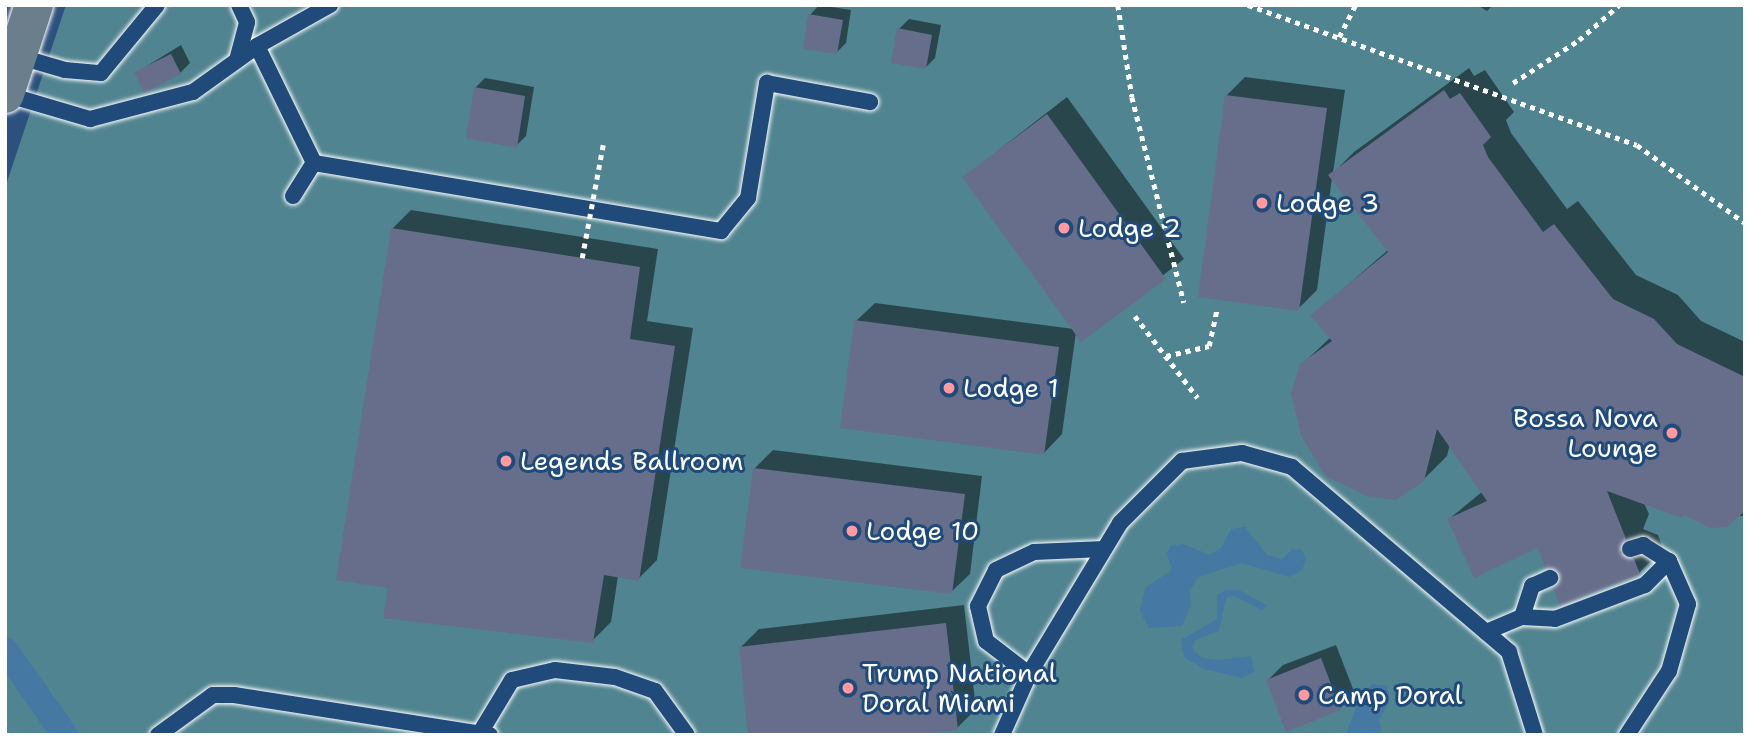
<!DOCTYPE html>
<html>
<head>
<meta charset="utf-8">
<style>
  body { margin:0 }
  #map { position:relative; width:1750px; height:740px; overflow:hidden; background:#2d517e; font-family:"Shantell Sans",sans-serif }
  div>[style] { position:absolute }
  [style*='--x'] { left:calc(var(--x)*1px); top:calc(var(--y)*1px); width:calc(var(--w)*1px); rotate:calc(var(--a)*1deg) }
  .green>* { inset:0; background:#508490 }
  .water>* { inset:0; background:#4578a2 }
  .shadow>* { inset:0; background:#0007 }
  .canal>* { height:26px; margin:-13px; padding:0 13px; transform-origin:13px; border-radius:13px; background:#4578a2 }
  .building>* { inset:0; background:#676e8c }
  .path>* { height:4.5px; margin-top:-2.25px; transform-origin:0; background:repeating-linear-gradient(90deg,#fff 0 5px,transparent 0 10px) }
  .roads { filter:drop-shadow(0 0 2px #fff) drop-shadow(0 0 2px #fff) }
  .service>* { height:16px; margin:-8px; padding:0 8px; transform-origin:8px; border-radius:8px; background:#1f4a7a }
  .primary>* { height:38px; margin:-19px; padding:0 19px; transform-origin:19px; border-radius:19px; background:#6b7e8b }
  .path-bridge>* { height:4.5px; margin-top:-2.25px; transform-origin:0; background:repeating-linear-gradient(90deg,#fff 0 5px,transparent 0 10px) }
  .dots>* { width:19px; height:19px; translate:-50% -50%; box-sizing:border-box; border:4px solid #1f4a7a; border-radius:50% }
  span { translate:-50% -50%; white-space:nowrap; text-align:center; line-height:1.15; -webkit-text-stroke:6px #1f4a7a; paint-order:stroke }
  .poi-label { font-size:26px; color:#fff }
  .left { translate:0 -50%; text-align:left }
  .right { translate:-100% -50%; text-align:right }
  .frame { position:absolute; inset:0; border:7px solid #fff; pointer-events:none }
</style>
</head>
<body>
<div id="map">
  <div class="green">
    <i style="clip-path:polygon(66px 5px,1745px 5px,1745px 735px,5px 735px,5px 188px)"></i>
  </div>
  <div class="water">
    <i style="clip-path:polygon(1245px 527px,1267px 555px,1282px 559px,1293px 549px,1302px 550px,1306px 559px,1302px 570px,1289px 577px,1242px 563px,1198px 577px,1189px 592px,1191px 605px,1182px 626px,1149px 628px,1140px 611px,1145px 588px,1172px 570px,1167px 553px,1170px 546px,1183px 544px,1210px 555px,1222px 547px,1231px 529px)"></i>
    <i style="clip-path:polygon(1226px 590px,1239px 590px,1266px 605px,1262px 610px,1234px 596px,1226px 598px,1219px 631px,1195px 640px,1193px 650px,1202px 658px,1218px 660px,1251px 656px,1254px 672px,1242px 678px,1204px 669px,1184px 657px,1181px 640px,1217px 619px,1217px 595px)"></i>
    <i style="clip-path:polygon(1372px 684px,1387px 686px,1390px 700px,1379px 720px,1382px 735px,1346px 735px,1360px 696px)"></i>
  </div>
  <div class="shadow">
    <i style="clip-path:polygon(819px 5px,851px 10px,846px 43px,836px 53px,810px 15px)"></i>
    <i style="clip-path:polygon(1477px 5px,1493px 5px,1487px 11px)"></i>
    <i style="clip-path:polygon(909px 19px,941px 25px,935px 58px,926px 67px,899px 29px)"></i>
    <i style="clip-path:polygon(181px 45px,190px 63px,180px 73px,137px 72px)"></i>
    <i style="clip-path:polygon(1469px 68px,1474px 76px,1485px 70px,1514px 112px,1506px 120px,1511px 133px,1567px 209px,1578px 201px,1636px 275px,1678px 295px,1701px 321px,1745px 342px,1745px 516px,1685px 513px,1644px 503px,1649px 514px,1643px 529px,1658px 535px,1663px 549px,1639px 573px,1561px 603px,1562px 573px,1538px 546px,1449px 519px,1483px 491px,1450px 444px,1447px 456px,1423px 480px,1301px 365px,1331px 337px,1313px 315px,1388px 250px,1332px 178px,1317px 290px,1298px 309px,1227px 95px,1245px 77px,1345px 90px,1333px 173px,1354px 152px)"></i>
    <i style="clip-path:polygon(485px 78px,534px 87px,526px 136px,516px 146px,475px 88px)"></i>
    <i style="clip-path:polygon(1067px 97px,1184px 259px,1081px 339px,1076px 332px,1062px 434px,1044px 453px,856px 321px,875px 303px,1074px 329px,964px 177px)"></i>
    <i style="clip-path:polygon(411px 210px,658px 249px,647px 321px,693px 328px,657px 560px,638px 579px,618px 576px,611px 622px,592px 641px,390px 587px,392px 229px)"></i>
    <i style="clip-path:polygon(773px 450px,982px 476px,970px 574px,951px 592px,754px 469px)"></i>
    <i style="clip-path:polygon(964px 605px,976px 709px,957px 728px,741px 647px,759px 629px)"></i>
    <i style="clip-path:polygon(1336px 645px,1355px 694px,1340px 708px,1287px 730px,1268px 680px,1283px 665px)"></i>
  </div>
  <div class="canal">
    <i style="--x:5;--y:650;--w:104;--a:54.8"></i>
  </div>
  <div class="building">
    <i style="clip-path:polygon(808px 14px,843px 20px,837px 54px,803px 49px)"></i>
    <i style="clip-path:polygon(897px 28px,932px 35px,926px 69px,891px 63px)"></i>
    <i style="clip-path:polygon(171px 54px,181px 74px,144px 93px,134px 72px)"></i>
    <i style="clip-path:polygon(474px 87px,525px 96px,517px 148px,466px 138px)"></i>
    <i style="clip-path:polygon(1444px 90px,1450px 99px,1460px 93px,1491px 137px,1483px 145px,1488px 157px,1543px 232px,1554px 224px,1613px 299px,1654px 319px,1677px 344px,1745px 377px,1745px 511px,1727px 527px,1710px 528px,1684px 515px,1682px 518px,1607px 491px,1626px 539px,1620px 553px,1634px 559px,1640px 574px,1560px 606px,1553px 588px,1560px 574px,1546px 569px,1537px 548px,1474px 578px,1447px 519px,1487px 501px,1437px 429px,1424px 481px,1396px 500px,1369px 497px,1325px 476px,1301px 435px,1291px 393px,1300px 364px,1332px 341px,1310px 315px,1388px 252px,1328px 175px)"></i>
    <i style="clip-path:polygon(1225px 95px,1327px 108px,1299px 311px,1198px 297px)"></i>
    <i style="clip-path:polygon(1047px 114px,1166px 279px,1081px 342px,962px 177px)"></i>
    <i style="clip-path:polygon(391px 228px,640px 267px,630px 339px,675px 346px,639px 581px,604px 575px,593px 643px,383px 618px,388px 588px,336px 580px)"></i>
    <i style="clip-path:polygon(854px 320px,1059px 347px,1044px 455px,840px 428px)"></i>
    <i style="clip-path:polygon(753px 468px,965px 494px,952px 594px,740px 568px)"></i>
    <i style="clip-path:polygon(946px 623px,958px 730px,912px 735px,748px 735px,739px 647px)"></i>
    <i style="clip-path:polygon(1321px 658px,1341px 710px,1286px 732px,1266px 680px)"></i>
  </div>
  <div class="path">
    <i style="--x:1118;--y:5;--w:93;--a:81.3"></i>
    <i style="--x:1132;--y:97;--w:212;--a:75.8"></i>
    <i style="--x:1248;--y:5;--w:413;--a:19.8"></i>
    <i style="--x:1637;--y:145;--w:133;--a:35.8"></i>
    <i style="--x:1339;--y:37;--w:36;--a:-63"></i>
    <i style="--x:1513;--y:83;--w:79;--a:-33.1"></i>
    <i style="--x:1579;--y:40;--w:53;--a:-41.2"></i>
    <i style="--x:1135;--y:316;--w:103;--a:52.5"></i>
    <i style="--x:1166;--y:356;--w:44;--a:-13.1"></i>
    <i style="--x:1209;--y:346;--w:39;--a:-78"></i>
  </div>
  <div class="roads">
    <div class="service">
      <i style="--x:257;--y:46;--w:130;--a:64"></i>
      <i style="--x:17;--y:56;--w:50;--a:16.3"></i>
      <i style="--x:65;--y:70;--w:36;--a:5"></i>
      <i style="--x:101;--y:73;--w:88;--a:-50.5"></i>
      <i style="--x:237;--y:60;--w:39;--a:-75"></i>
      <i style="--x:247;--y:22;--w:19;--a:-115"></i>
      <i style="--x:5;--y:94;--w:89;--a:16.4"></i>
      <i style="--x:90;--y:119;--w:106;--a:-14.7"></i>
      <i style="--x:193;--y:92;--w:79;--a:-35.7"></i>
      <i style="--x:257;--y:46;--w:84;--a:-29.3"></i>
      <i style="--x:293;--y:196;--w:39;--a:-58"></i>
      <i style="--x:314;--y:163;--w:413;--a:9.5"></i>
      <i style="--x:721;--y:231;--w:43;--a:-50.7"></i>
      <i style="--x:748;--y:198;--w:117;--a:-80.6"></i>
      <i style="--x:767;--y:83;--w:105;--a:10.5"></i>
      <i style="--x:1630;--y:549;--w:14;--a:-17"></i>
      <i style="--x:1643;--y:545;--w:31;--a:32"></i>
      <i style="--x:1522;--y:617;--w:33;--a:-72"></i>
      <i style="--x:1532;--y:586;--w:20;--a:-24"></i>
      <i style="--x:1486;--y:632;--w:39;--a:-23"></i>
      <i style="--x:1522;--y:617;--w:33;--a:3"></i>
      <i style="--x:1555;--y:619;--w:96;--a:-20.7"></i>
      <i style="--x:1645;--y:585;--w:34;--a:-45"></i>
      <i style="--x:1669;--y:561;--w:47;--a:66.2"></i>
      <i style="--x:1688;--y:604;--w:70;--a:105.8"></i>
      <i style="--x:1669;--y:671;--w:77;--a:123.3"></i>
      <i style="--x:1029;--y:674;--w:54;--a:-142.5"></i>
      <i style="--x:986;--y:641;--w:36;--a:-103"></i>
      <i style="--x:978;--y:606;--w:40;--a:-63.4"></i>
      <i style="--x:996;--y:570;--w:42;--a:-25.3"></i>
      <i style="--x:1034;--y:552;--w:70;--a:-2.5"></i>
      <i style="--x:480;--y:733;--w:62;--a:-58.9"></i>
      <i style="--x:512;--y:680;--w:44;--a:-13.1"></i>
      <i style="--x:555;--y:670;--w:60;--a:6.7"></i>
      <i style="--x:615;--y:677;--w:42;--a:19.3"></i>
      <i style="--x:655;--y:691;--w:54;--a:54"></i>
      <i style="--x:158;--y:735;--w:68;--a:-36"></i>
      <i style="--x:213;--y:695;--w:21;--a:0"></i>
      <i style="--x:234;--y:695;--w:259;--a:8.9"></i>
      <i style="--x:1002;--y:735;--w:67;--a:-66.1"></i>
      <i style="--x:1029;--y:674;--w:176;--a:-58.9"></i>
      <i style="--x:1120;--y:523;--w:88;--a:-45"></i>
      <i style="--x:1182;--y:461;--w:61;--a:-7.6"></i>
      <i style="--x:1242;--y:453;--w:52;--a:15.6"></i>
      <i style="--x:1292;--y:467;--w:285;--a:40.4"></i>
      <i style="--x:1509;--y:652;--w:87;--a:72.6"></i>
    </div>
    <div class="primary">
      <i style="--x:5;--y:94;--w:94;--a:-72"></i>
    </div>
  </div>
  <div class="path-bridge">
    <i style="--x:582;--y:258;--w:115;--a:-79.5"></i>
  </div>
  <div class="dots">
    <i style="left:1262px;top:203px;background:#ff9aa2"></i>
    <i style="left:1064px;top:228px;background:#ff9aa2"></i>
    <i style="left:949px;top:388px;background:#ff9aa2"></i>
    <i style="left:1672px;top:433px;background:#ff9aa2"></i>
    <i style="left:506px;top:461px;background:#ff9aa2"></i>
    <i style="left:852px;top:531px;background:#ff9aa2"></i>
    <i style="left:848px;top:688px;background:#ff9aa2"></i>
    <i style="left:1304px;top:695px;background:#ff9aa2"></i>
  </div>
  <div class="poi-label">
    <span class="left" style="left:1276px;top:203px">Lodge 3</span>
    <span class="left" style="left:1078px;top:228px">Lodge 2</span>
    <span class="left" style="left:963px;top:388px">Lodge 1</span>
    <span class="right" style="left:1658px;top:433px">Bossa Nova<br>Lounge</span>
    <span class="left" style="left:520px;top:461px">Legends Ballroom</span>
    <span class="left" style="left:866px;top:531px">Lodge 10</span>
    <span class="left" style="left:862px;top:688px">Trump National<br>Doral Miami</span>
    <span class="left" style="left:1318px;top:695px">Camp Doral</span>
  </div>
  <div class="frame"></div>
</div>
</body>
</html>
